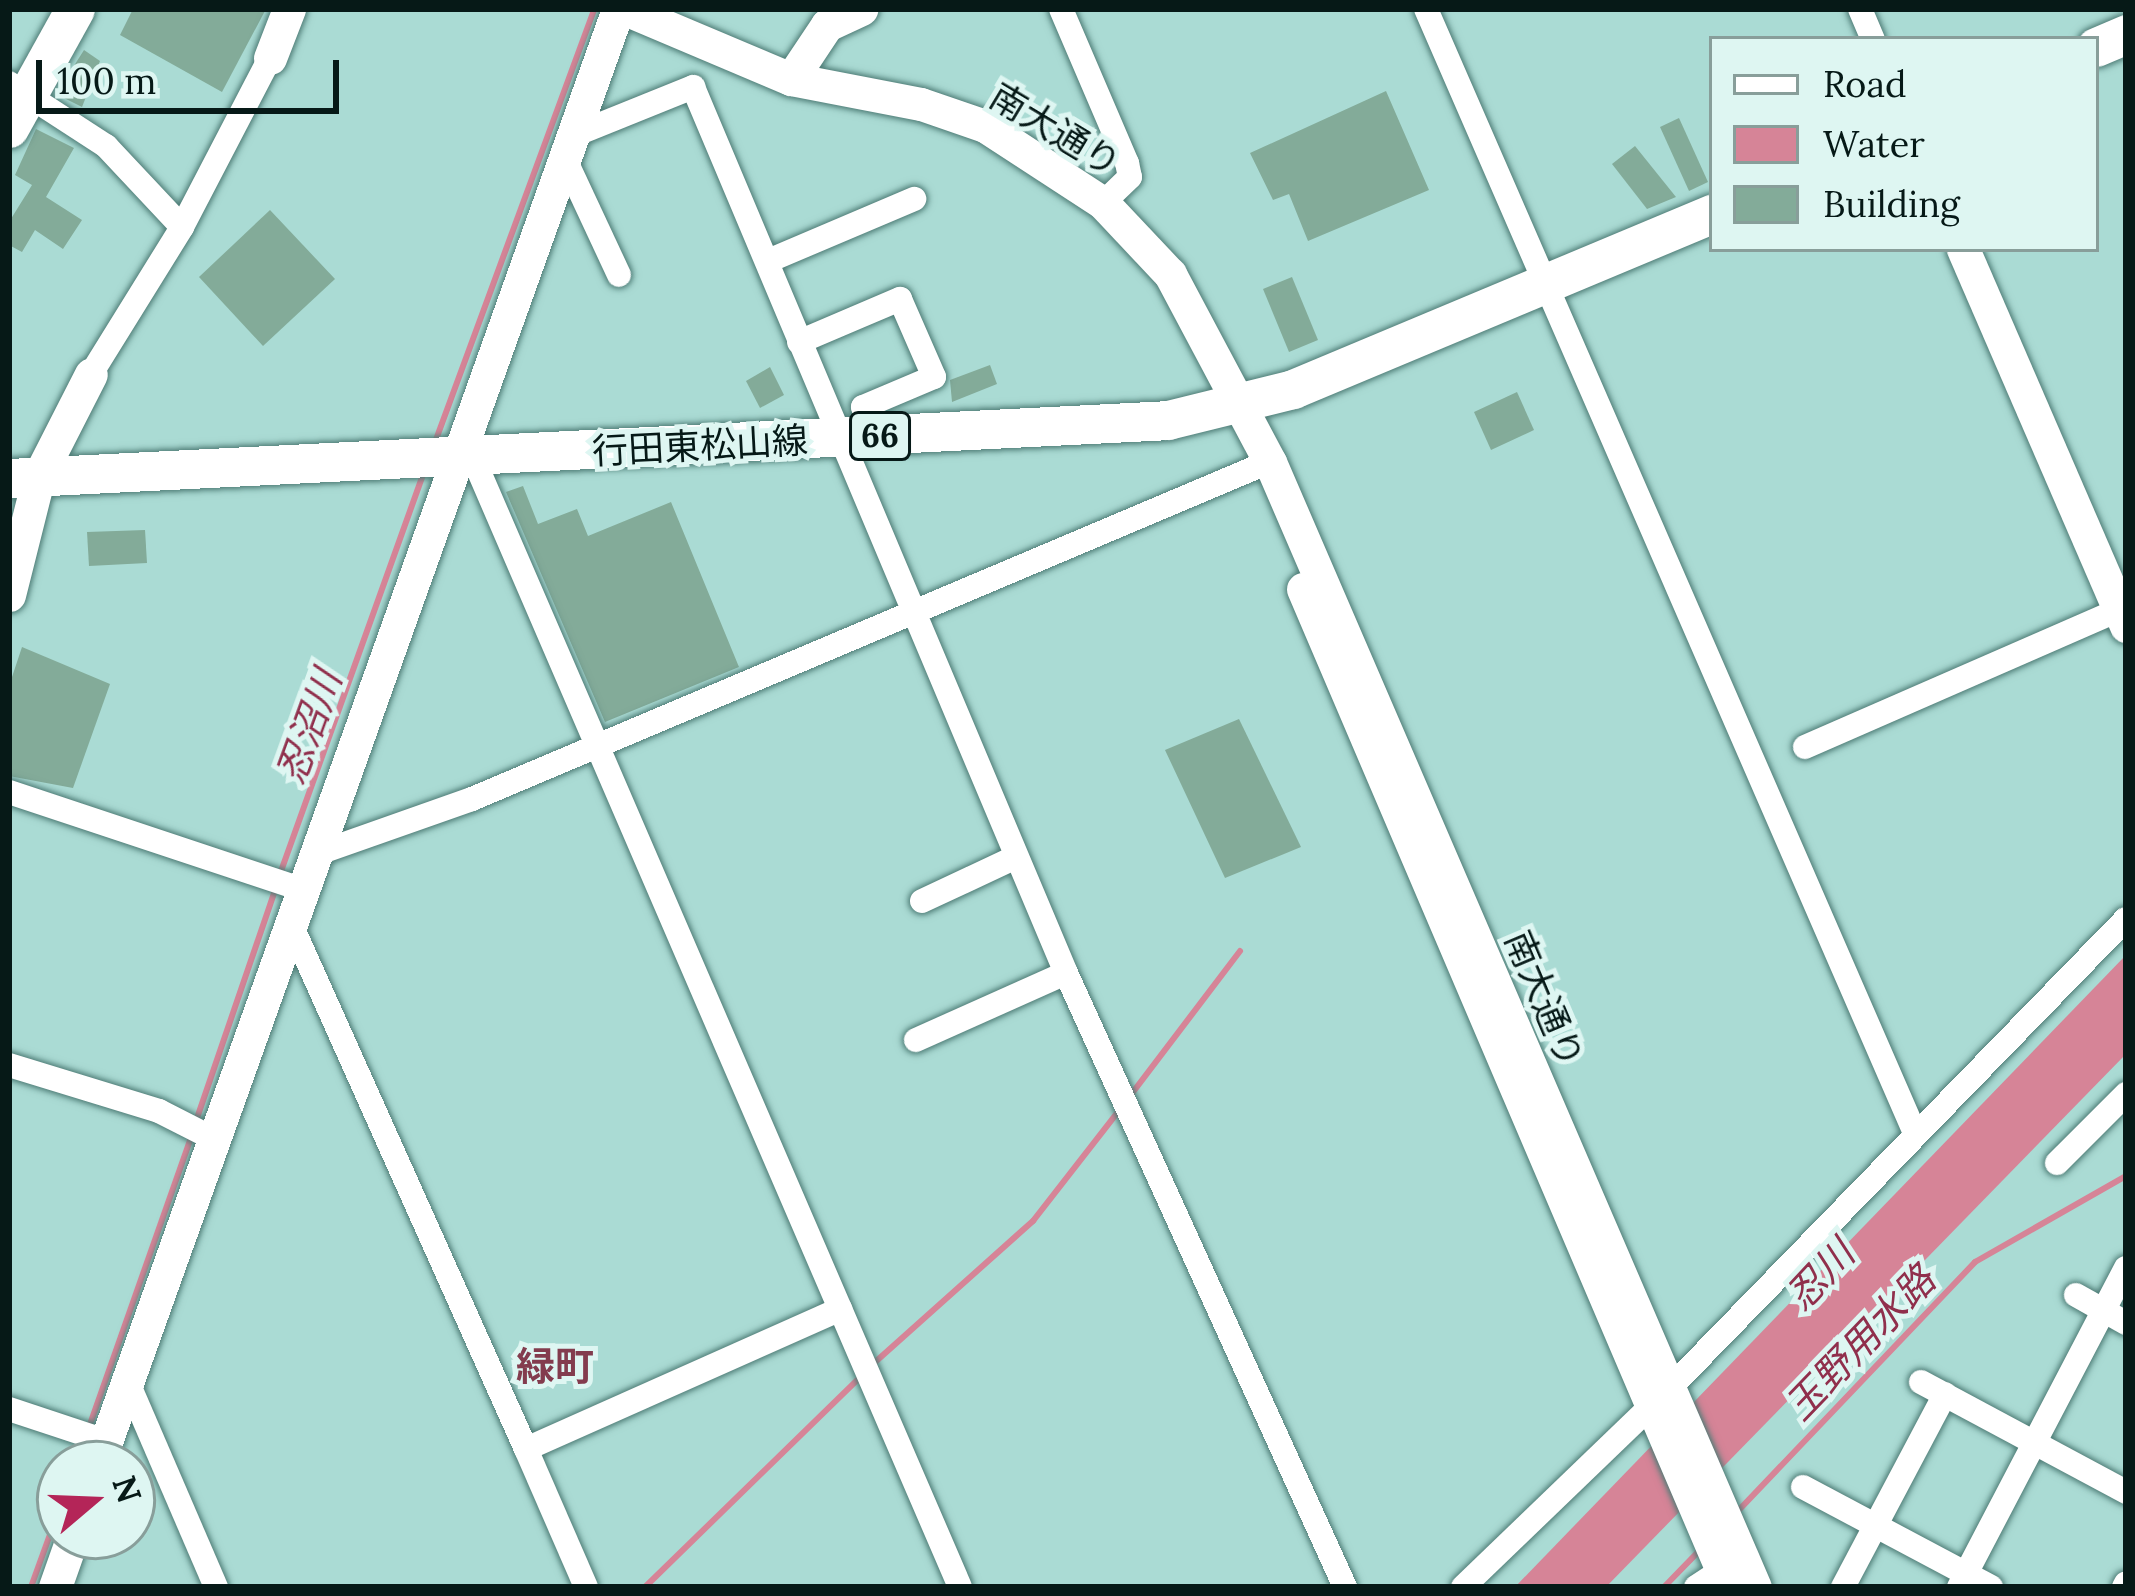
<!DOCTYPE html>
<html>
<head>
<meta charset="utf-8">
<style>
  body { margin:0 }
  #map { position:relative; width:2135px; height:1596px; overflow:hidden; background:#aadbd4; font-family:Lora,"Noto Sans JP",serif }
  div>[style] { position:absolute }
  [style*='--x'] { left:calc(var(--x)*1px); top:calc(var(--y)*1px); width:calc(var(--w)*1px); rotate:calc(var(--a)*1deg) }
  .water>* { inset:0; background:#d68497 }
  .stream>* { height:6px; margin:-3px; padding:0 3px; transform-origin:3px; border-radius:3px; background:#d68497 }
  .building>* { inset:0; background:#83ab99 }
  .roads { filter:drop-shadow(0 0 3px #4d7b75) drop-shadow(0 0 3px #4d7b75) }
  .street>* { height:24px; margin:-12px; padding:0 12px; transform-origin:12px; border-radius:12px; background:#fff }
  .secondary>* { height:33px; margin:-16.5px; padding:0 16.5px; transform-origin:16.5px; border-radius:16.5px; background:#fff }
  .primary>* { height:39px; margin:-19.5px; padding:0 19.5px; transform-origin:19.5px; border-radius:19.5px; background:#fff }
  span { translate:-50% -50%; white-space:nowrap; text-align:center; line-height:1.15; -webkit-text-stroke:10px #def6f2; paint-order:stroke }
  .shield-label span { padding:3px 9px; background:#def6f2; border:3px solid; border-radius:9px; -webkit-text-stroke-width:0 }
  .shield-label { font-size:33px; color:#061917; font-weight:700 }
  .street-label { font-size:36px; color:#061917 }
  .water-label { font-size:39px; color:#902f4c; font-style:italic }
  .neighbourhood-label { font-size:39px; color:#833c4e; font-weight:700 }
  .frame { position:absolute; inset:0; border:12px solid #061917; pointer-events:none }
  .legend { position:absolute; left:1709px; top:36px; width:390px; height:216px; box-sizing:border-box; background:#def6f2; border:3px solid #889e9a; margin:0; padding:15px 21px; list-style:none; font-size:36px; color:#061917 }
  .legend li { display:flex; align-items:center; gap:24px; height:60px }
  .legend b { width:60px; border:3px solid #889e9a }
  .north { position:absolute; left:36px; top:1440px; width:120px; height:120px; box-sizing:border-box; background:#def6f2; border:3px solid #889e9a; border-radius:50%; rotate:71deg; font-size:33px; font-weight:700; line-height:48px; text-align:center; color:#061917 }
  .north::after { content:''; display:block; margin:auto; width:42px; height:54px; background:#b42558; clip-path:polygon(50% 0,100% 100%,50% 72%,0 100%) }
  .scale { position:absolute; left:36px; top:60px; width:303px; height:54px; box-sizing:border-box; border:6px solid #061917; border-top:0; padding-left:15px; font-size:36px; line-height:42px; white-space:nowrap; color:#061917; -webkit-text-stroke:9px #def6f2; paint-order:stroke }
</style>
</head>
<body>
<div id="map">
  <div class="water">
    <i style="clip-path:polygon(2126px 955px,2126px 1054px,1606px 1587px,1515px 1587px)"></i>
  </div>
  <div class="stream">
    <i style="--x:434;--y:445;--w:464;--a:-69.8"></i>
    <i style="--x:280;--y:874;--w:425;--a:-70.3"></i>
    <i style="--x:1130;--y:1096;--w:182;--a:-52.8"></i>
    <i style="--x:195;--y:1124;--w:250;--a:-71.1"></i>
    <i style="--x:873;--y:1364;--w:215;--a:-41.8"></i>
    <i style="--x:1033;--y:1221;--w:138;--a:-52.1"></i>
    <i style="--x:88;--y:1430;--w:311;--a:-70.6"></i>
    <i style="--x:75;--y:1464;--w:23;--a:-70"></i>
    <i style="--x:1738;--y:1511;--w:344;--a:-46.4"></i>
    <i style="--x:1975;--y:1262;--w:174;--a:-29.7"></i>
    <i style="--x:31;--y:1587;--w:85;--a:-70.1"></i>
    <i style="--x:645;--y:1587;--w:301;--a:-44.3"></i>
    <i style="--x:1664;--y:1587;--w:50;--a:-45.8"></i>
  </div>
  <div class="building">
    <i style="clip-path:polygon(133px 9px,266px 9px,222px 92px,120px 35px)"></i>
    <i style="clip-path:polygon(84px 50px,100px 61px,82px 107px,56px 94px)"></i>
    <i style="clip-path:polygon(1386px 91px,1429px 190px,1308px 241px,1289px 194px,1273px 200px,1250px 153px)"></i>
    <i style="clip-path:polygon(1679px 118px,1708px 182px,1689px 191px,1660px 127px)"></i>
    <i style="clip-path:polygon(36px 129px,74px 148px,46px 197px,82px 220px,63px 249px,35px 230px,22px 252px,9px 245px,9px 222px,32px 185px,15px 175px)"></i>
    <i style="clip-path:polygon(1635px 146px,1676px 197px,1647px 209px,1612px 164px)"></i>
    <i style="clip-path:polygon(270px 210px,335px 279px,263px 346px,199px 277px)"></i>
    <i style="clip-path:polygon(1292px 277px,1318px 340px,1289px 352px,1263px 289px)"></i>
    <i style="clip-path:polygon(990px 365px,997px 384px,952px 402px,950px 380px)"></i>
    <i style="clip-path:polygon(770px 367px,784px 395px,760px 408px,746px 381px)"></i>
    <i style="clip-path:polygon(1517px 392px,1534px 430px,1491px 450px,1474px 412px)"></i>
    <i style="clip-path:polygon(523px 486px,538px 524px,577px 509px,588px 536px,671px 502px,739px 667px,605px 722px,506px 492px)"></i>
    <i style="clip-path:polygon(145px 530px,147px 563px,89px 566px,87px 532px)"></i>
    <i style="clip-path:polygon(22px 647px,110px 684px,73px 788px,9px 776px,9px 686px)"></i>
    <i style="clip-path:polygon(1239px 719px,1301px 847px,1225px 878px,1165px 750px)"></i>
  </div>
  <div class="roads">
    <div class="street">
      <i style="--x:1061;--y:9;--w:168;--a:66.8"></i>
      <i style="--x:1127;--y:163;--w:14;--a:78"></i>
      <i style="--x:1130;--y:177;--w:37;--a:136"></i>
      <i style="--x:1426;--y:9;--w:1226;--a:66.49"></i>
      <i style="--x:1860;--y:9;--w:33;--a:67"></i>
      <i style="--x:9;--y:83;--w:116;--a:33"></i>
      <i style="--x:106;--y:146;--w:111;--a:46.8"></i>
      <i style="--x:572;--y:136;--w:131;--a:-22"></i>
      <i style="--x:693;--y:87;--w:961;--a:67.17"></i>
      <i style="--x:1066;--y:973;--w:674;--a:65.56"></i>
      <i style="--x:564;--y:157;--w:130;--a:65"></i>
      <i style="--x:768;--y:261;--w:159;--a:-23"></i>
      <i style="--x:799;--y:342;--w:110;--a:-23.1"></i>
      <i style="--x:900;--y:299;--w:85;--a:66.4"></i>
      <i style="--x:934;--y:377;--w:77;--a:157.1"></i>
      <i style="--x:863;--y:407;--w:31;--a:69"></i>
      <i style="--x:91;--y:374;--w:173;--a:-58.2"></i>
      <i style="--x:182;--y:227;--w:191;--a:-62.5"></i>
      <i style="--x:474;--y:460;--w:1227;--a:66.67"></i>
      <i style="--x:1805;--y:747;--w:343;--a:-23.6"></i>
      <i style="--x:9;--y:792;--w:308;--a:18.4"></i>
      <i style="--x:316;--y:854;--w:165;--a:-19.4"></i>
      <i style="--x:472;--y:799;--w:855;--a:-22.93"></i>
      <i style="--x:922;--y:901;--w:104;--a:-25.1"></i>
      <i style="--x:290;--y:922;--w:577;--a:65.88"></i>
      <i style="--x:526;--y:1449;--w:344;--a:-24"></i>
      <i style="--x:916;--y:1040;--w:164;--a:-24.1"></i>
      <i style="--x:9;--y:1065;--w:157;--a:17"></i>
      <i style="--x:159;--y:1111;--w:62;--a:27"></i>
      <i style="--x:2057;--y:1163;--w:98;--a:-45"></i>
      <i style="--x:2076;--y:1295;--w:57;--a:29.2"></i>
      <i style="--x:126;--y:1378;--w:228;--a:66.7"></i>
      <i style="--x:1921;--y:1382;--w:233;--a:28.2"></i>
      <i style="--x:9;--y:1409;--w:102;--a:18.3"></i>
      <i style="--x:526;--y:1449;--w:150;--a:66.5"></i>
      <i style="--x:1803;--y:1487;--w:213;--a:28"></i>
      <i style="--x:1463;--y:1587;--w:287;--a:-43.9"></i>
      <i style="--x:1670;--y:1388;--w:654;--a:-45.81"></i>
      <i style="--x:1696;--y:1587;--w:45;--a:-33.3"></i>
      <i style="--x:1843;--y:1587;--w:218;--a:-62.1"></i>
      <i style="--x:1959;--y:1587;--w:360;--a:-62.4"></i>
      <i style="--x:2124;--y:1587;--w:4;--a:-63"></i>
    </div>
    <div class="secondary">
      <i style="--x:625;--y:9;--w:180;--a:22.9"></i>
      <i style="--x:791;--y:79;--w:132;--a:10.9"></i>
      <i style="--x:921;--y:104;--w:68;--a:19"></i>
      <i style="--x:985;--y:126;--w:141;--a:33.1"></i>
      <i style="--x:1103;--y:203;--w:98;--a:46.7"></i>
      <i style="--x:1170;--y:274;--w:213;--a:62"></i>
      <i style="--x:1270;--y:462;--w:1225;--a:66.68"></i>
      <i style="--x:270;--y:58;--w:53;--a:-68.8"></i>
      <i style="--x:791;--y:79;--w:65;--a:-56.3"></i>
      <i style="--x:827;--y:25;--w:38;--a:-25"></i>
      <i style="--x:1963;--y:249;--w:411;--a:66.6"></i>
      <i style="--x:1303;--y:589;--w:1085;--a:66.88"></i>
      <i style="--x:9;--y:595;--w:123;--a:-75.9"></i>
      <i style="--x:39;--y:476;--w:114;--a:-63"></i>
      <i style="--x:98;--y:1464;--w:1545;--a:-70.33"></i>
      <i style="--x:55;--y:1587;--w:54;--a:-70.6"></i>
    </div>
    <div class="primary">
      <i style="--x:2096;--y:47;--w:33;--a:-23"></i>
      <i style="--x:9;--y:128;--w:136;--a:-61"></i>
      <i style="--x:9;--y:478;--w:1160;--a:-2.86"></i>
      <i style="--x:1168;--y:420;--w:129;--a:-13.9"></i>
      <i style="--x:1293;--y:389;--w:454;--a:-22.7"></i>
    </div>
  </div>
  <div class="shield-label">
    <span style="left:880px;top:436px">66</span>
  </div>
  <div class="street-label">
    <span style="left:1055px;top:130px;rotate:31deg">南大通り</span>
    <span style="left:700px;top:446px;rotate:-3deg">行田東松山線</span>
    <span style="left:1544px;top:999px;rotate:67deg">南大通り</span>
  </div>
  <div class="water-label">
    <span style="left:309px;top:727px;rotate:-70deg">忍沼川</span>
    <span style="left:1820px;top:1275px;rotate:-47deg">忍川</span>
    <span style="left:1860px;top:1343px;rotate:-46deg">玉野用水路</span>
  </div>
  <div class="neighbourhood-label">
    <span style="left:555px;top:1366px">緑町</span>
  </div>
  <div class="frame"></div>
  <ul class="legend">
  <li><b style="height:15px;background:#fff"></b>Road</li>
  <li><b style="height:33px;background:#d68497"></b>Water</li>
  <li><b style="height:33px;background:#83ab99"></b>Building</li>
  </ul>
  <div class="north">N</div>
  <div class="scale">100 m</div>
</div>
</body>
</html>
